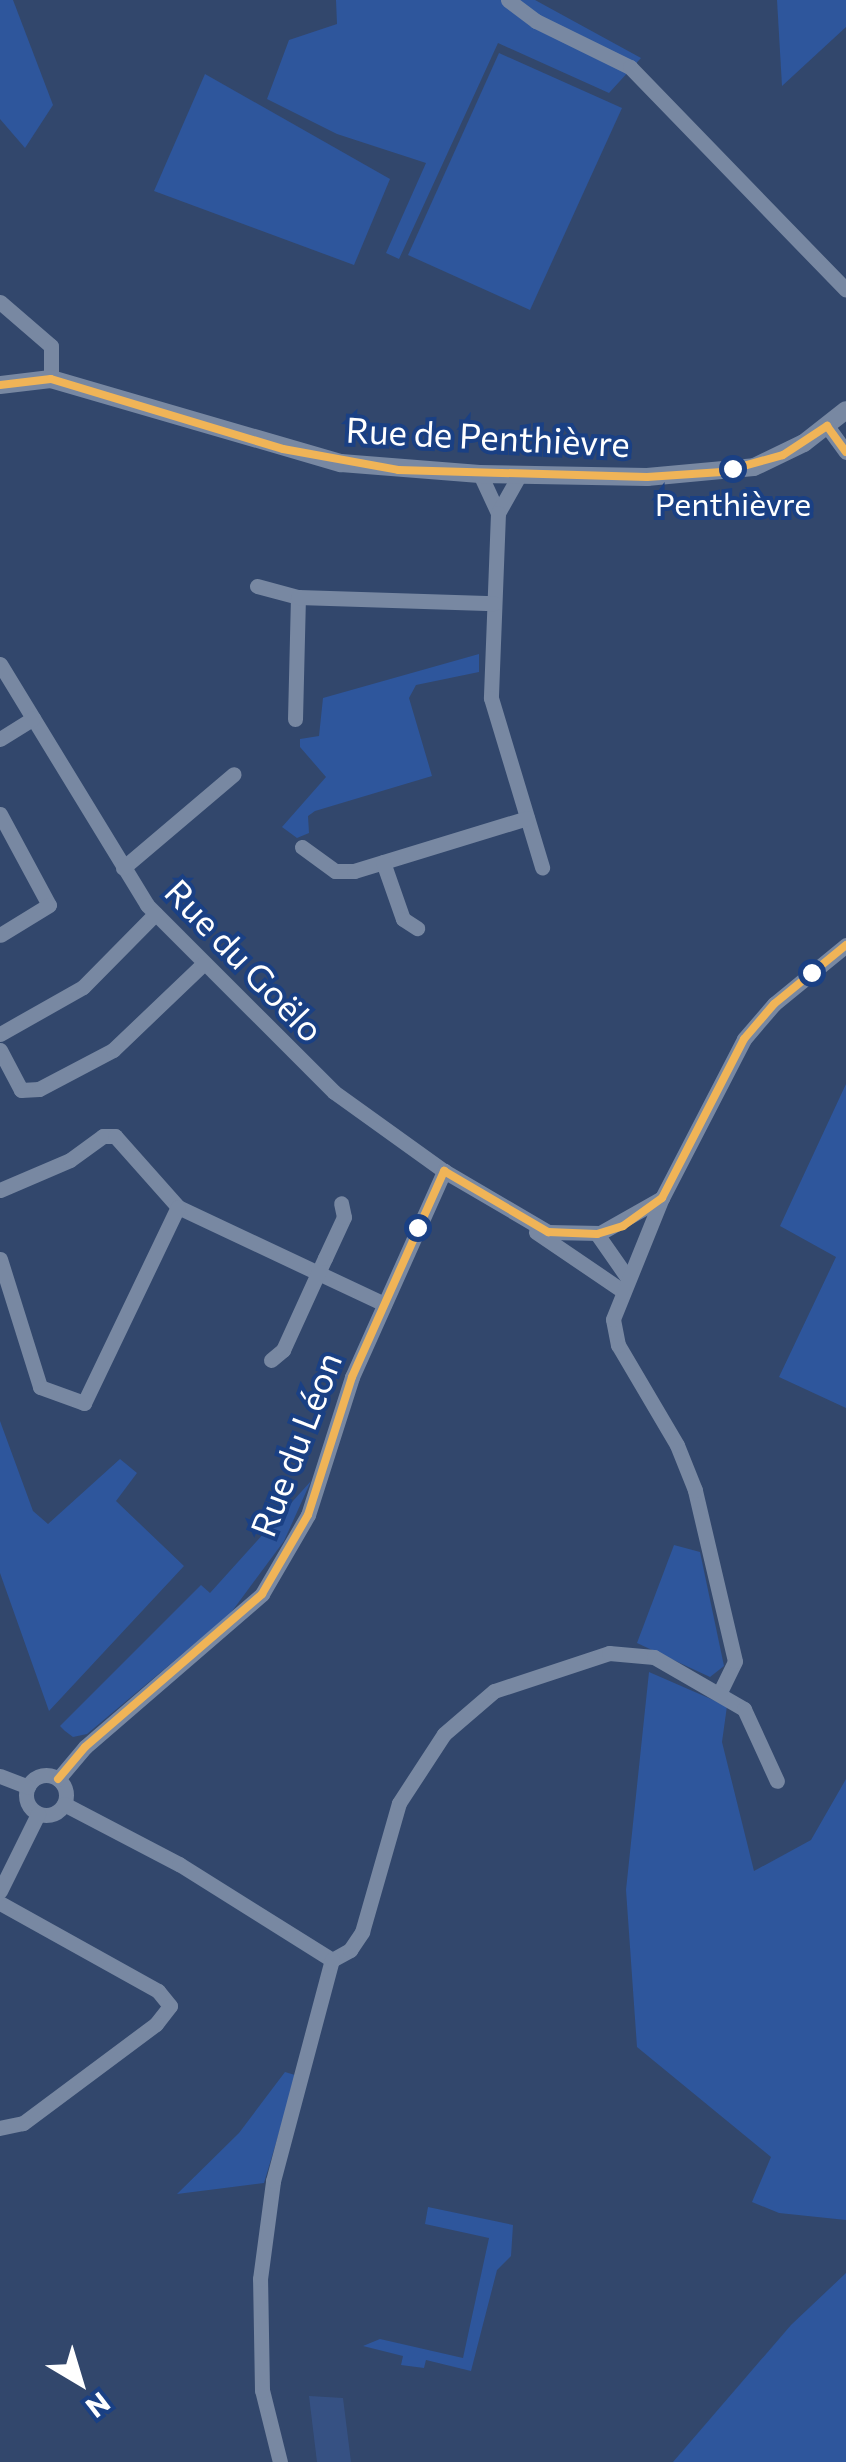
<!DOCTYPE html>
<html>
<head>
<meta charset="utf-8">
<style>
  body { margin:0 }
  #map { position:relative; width:846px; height:2462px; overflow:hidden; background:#32476c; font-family:Commissioner,sans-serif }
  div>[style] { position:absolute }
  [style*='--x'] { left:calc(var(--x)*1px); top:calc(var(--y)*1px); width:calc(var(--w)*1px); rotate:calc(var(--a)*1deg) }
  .green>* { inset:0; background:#2e569c }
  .water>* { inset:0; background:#365183 }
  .minor>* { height:15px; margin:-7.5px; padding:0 7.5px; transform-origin:7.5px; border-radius:7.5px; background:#7888a2 }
  .minor>.ring { margin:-7.5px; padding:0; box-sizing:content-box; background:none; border:15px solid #7888a2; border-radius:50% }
  .tertiary>* { height:18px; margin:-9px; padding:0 9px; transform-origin:9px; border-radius:9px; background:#7888a2 }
  .bus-1>* { height:8px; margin:-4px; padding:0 4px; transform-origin:4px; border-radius:4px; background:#f0b457 }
  .dots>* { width:28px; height:28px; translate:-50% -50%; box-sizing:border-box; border:5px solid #1a4084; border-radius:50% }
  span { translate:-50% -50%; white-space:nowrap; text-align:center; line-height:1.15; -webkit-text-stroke:8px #1a4084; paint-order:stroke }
  .bus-label { font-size:32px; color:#fff }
  .street-label { font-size:35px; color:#fff }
  .north { position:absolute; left:30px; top:2332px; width:100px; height:100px; -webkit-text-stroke:8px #1a4084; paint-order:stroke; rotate:142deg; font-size:28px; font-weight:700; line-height:40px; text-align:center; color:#fff }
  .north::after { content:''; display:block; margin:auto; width:35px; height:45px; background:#fff; clip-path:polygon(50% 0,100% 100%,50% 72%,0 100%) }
</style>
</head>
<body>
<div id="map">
  <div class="green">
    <i style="clip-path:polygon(0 0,13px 0,53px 105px,25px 148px,0 119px)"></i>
    <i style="clip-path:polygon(336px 0,535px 0,641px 58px,609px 93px,498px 43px,399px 259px,386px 253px,426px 163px,337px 134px,267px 99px,289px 40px,337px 24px)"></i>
    <i style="clip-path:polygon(777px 0,846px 0,846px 27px,782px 86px)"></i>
    <i style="clip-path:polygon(499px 53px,622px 108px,530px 310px,408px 255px)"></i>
    <i style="clip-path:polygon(205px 74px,390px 179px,354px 265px,154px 191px)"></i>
    <i style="clip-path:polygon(479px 654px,479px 672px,416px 685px,409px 698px,432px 776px,315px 811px,308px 816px,309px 833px,297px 838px,282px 827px,326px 777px,300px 747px,300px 739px,319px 736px,323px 698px)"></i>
    <i style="clip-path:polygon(846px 1084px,846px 1408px,779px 1377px,836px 1257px,780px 1226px)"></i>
    <i style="clip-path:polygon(0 1421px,33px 1511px,48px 1524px,120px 1459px,137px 1473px,116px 1501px,184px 1566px,49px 1711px,0 1573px)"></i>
    <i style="clip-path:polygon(311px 1481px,284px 1541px,230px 1614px,87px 1734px,73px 1737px,65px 1731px,60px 1726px,201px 1585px,210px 1593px)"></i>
    <i style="clip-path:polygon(674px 1545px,700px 1552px,724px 1666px,710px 1677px,637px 1643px)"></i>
    <i style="clip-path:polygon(649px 1672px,727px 1706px,722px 1742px,754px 1871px,811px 1840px,846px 1779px,846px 2220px,779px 2213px,752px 2202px,771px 2157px,637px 2047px,626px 1890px)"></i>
    <i style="clip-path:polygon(285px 2072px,308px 2079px,299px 2109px,287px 2106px,264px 2183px,177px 2194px,239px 2133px)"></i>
    <i style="clip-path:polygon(428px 2207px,513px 2225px,511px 2256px,497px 2270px,471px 2371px,426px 2360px,424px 2368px,401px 2365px,403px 2356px,363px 2346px,380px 2339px,463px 2358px,489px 2238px,425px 2224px)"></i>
    <i style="clip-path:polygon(846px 2273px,846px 2462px,673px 2462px,791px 2325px)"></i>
  </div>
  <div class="water">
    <i style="clip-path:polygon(309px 2396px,343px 2398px,351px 2462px,317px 2462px)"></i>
  </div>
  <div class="minor">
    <i style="--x:508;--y:0;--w:35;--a:37"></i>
    <i style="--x:536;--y:21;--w:105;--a:26.1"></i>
    <i style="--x:630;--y:67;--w:310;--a:45.9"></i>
    <i style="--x:0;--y:302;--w:67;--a:40.8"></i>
    <i style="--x:51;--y:346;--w:33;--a:90"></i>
    <i style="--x:827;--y:426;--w:32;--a:54"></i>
    <i style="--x:480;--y:474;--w:43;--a:65.2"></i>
    <i style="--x:498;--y:513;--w:45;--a:-60.6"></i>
    <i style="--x:498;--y:513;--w:185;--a:92.2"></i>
    <i style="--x:491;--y:698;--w:177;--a:73.2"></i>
    <i style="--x:257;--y:586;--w:42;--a:15"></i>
    <i style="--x:0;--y:664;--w:282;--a:58.6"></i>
    <i style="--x:147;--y:905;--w:264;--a:45"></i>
    <i style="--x:334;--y:1092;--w:135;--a:35.7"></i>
    <i style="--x:444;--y:1171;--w:121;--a:30.4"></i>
    <i style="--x:548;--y:1232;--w:52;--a:1.1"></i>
    <i style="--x:600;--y:1233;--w:71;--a:-29.4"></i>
    <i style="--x:295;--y:719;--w:122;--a:-88.6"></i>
    <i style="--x:298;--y:597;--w:196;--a:1.8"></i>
    <i style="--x:0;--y:739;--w:39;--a:-32"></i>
    <i style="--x:0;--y:814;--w:103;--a:61.7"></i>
    <i style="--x:49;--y:905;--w:57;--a:148.5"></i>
    <i style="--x:302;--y:847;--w:41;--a:36"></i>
    <i style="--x:335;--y:871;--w:19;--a:0"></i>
    <i style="--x:354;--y:871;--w:181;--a:-17"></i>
    <i style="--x:383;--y:862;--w:60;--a:70.7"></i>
    <i style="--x:403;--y:919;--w:17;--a:33"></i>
    <i style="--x:123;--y:868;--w:145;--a:-40.3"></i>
    <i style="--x:0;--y:1034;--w:95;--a:-29.5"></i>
    <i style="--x:83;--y:987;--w:103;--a:-45.4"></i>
    <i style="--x:0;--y:1050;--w:45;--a:62.3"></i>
    <i style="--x:21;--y:1090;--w:18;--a:-3"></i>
    <i style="--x:39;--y:1089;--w:84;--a:-27.8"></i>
    <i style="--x:113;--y:1050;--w:124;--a:-43.7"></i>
    <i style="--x:0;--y:1190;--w:76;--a:-23.2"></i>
    <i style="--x:70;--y:1160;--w:41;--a:-36"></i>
    <i style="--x:103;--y:1136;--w:12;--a:0"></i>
    <i style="--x:115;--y:1136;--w:95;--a:48.4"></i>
    <i style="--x:178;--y:1207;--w:228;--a:25.2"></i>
    <i style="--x:536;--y:1232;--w:102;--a:34.2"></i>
    <i style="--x:597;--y:1234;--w:52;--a:55.1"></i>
    <i style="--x:0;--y:1259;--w:134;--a:72.6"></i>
    <i style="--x:40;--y:1387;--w:47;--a:20"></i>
    <i style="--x:84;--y:1403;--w:217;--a:-64.4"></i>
    <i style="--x:271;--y:1360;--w:16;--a:-40"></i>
    <i style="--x:283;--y:1350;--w:101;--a:-65.5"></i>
    <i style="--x:325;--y:1258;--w:45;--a:-65.1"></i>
    <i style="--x:344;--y:1217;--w:14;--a:-102"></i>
    <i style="--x:720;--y:1692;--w:34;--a:-64"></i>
    <i style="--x:735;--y:1661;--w:176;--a:-103.2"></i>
    <i style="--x:695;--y:1490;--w:48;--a:-111.8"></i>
    <i style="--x:677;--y:1445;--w:116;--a:-120.5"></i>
    <i style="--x:618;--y:1345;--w:26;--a:-101"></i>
    <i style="--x:613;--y:1319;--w:131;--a:-68"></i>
    <i style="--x:662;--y:1198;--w:179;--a:-62.7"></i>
    <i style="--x:744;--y:1039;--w:46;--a:-49.4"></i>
    <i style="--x:774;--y:1004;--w:93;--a:-39.3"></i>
    <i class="ring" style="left:26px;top:1775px;width:25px;height:25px"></i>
    <i style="--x:0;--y:1776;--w:30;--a:21"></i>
    <i style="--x:58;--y:1779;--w:42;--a:-49.8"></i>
    <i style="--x:85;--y:1747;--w:234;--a:-40.8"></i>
    <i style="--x:262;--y:1594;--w:91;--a:-59.8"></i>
    <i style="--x:308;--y:1515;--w:145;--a:-72.3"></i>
    <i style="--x:352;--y:1377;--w:226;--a:-65.9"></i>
    <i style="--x:64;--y:1804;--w:130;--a:27.6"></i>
    <i style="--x:179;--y:1864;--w:181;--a:32.1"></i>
    <i style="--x:0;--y:1891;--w:86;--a:-63.7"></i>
    <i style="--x:0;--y:1903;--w:181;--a:29.1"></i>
    <i style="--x:158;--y:1991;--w:19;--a:51"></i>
    <i style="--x:170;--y:2006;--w:23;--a:128"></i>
    <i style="--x:156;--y:2024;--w:166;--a:143.3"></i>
    <i style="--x:23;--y:2123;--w:24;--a:168"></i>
    <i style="--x:332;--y:1960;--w:21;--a:-29"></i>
    <i style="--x:350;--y:1950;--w:22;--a:-56"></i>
    <i style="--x:362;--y:1932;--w:134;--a:-74"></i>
    <i style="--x:399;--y:1803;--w:82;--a:-56.9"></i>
    <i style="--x:444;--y:1734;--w:66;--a:-40.7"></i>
    <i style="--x:494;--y:1691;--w:121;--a:-18.3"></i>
    <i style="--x:609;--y:1653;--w:45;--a:5.1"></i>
    <i style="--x:654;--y:1657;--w:104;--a:30"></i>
    <i style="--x:744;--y:1709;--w:79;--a:65.4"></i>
    <i style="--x:280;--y:2462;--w:74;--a:-104"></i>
    <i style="--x:262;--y:2390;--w:111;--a:-91"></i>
    <i style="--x:260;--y:2279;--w:99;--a:-82.4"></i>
    <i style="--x:273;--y:2181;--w:229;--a:-75.1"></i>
  </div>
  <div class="tertiary">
    <i style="--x:0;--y:385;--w:51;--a:-6.7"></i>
    <i style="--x:51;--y:379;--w:302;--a:16.2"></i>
    <i style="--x:341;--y:463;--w:139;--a:4.5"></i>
    <i style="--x:480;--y:474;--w:167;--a:1"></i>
    <i style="--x:647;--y:477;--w:107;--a:-5.3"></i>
    <i style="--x:754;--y:467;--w:55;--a:-25.6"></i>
    <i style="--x:804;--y:443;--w:53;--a:-38.2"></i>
  </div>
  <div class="bus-1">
    <i style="--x:0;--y:385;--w:51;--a:-6.7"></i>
    <i style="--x:51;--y:379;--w:242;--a:16.8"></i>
    <i style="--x:283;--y:449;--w:117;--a:10.3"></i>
    <i style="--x:398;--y:470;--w:249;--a:1.6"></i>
    <i style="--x:647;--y:477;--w:75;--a:-3.8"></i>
    <i style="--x:722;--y:472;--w:63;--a:-15.6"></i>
    <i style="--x:783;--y:455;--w:53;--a:-33.4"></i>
    <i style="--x:827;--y:426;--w:32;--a:54"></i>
    <i style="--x:58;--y:1779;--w:42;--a:-49.8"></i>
    <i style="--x:85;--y:1747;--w:234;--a:-40.8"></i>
    <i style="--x:262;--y:1594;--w:91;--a:-59.8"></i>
    <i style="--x:308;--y:1515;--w:145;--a:-72.3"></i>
    <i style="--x:352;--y:1377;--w:226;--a:-65.9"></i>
    <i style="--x:444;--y:1171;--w:121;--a:30.4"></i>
    <i style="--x:548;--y:1232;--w:49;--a:2.3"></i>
    <i style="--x:597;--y:1234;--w:27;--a:-17"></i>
    <i style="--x:623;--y:1226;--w:48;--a:-35.7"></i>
    <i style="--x:662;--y:1198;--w:179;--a:-62.7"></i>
    <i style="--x:744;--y:1039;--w:46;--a:-49.4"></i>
    <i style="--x:774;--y:1004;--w:93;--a:-39.3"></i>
  </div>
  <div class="dots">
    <i style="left:733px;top:469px;background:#fff"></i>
    <i style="left:812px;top:973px;background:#fff"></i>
    <i style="left:418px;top:1228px;background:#fff"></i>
  </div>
  <div class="bus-label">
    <span style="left:733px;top:503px">Penthièvre</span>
  </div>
  <div class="street-label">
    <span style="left:488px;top:436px;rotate:3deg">Rue de Penthièvre</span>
    <span style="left:245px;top:960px;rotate:46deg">Rue du Goëlo</span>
    <span style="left:295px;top:1444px;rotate:-69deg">Rue du Léon</span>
  </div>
  <div class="north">N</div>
</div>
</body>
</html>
